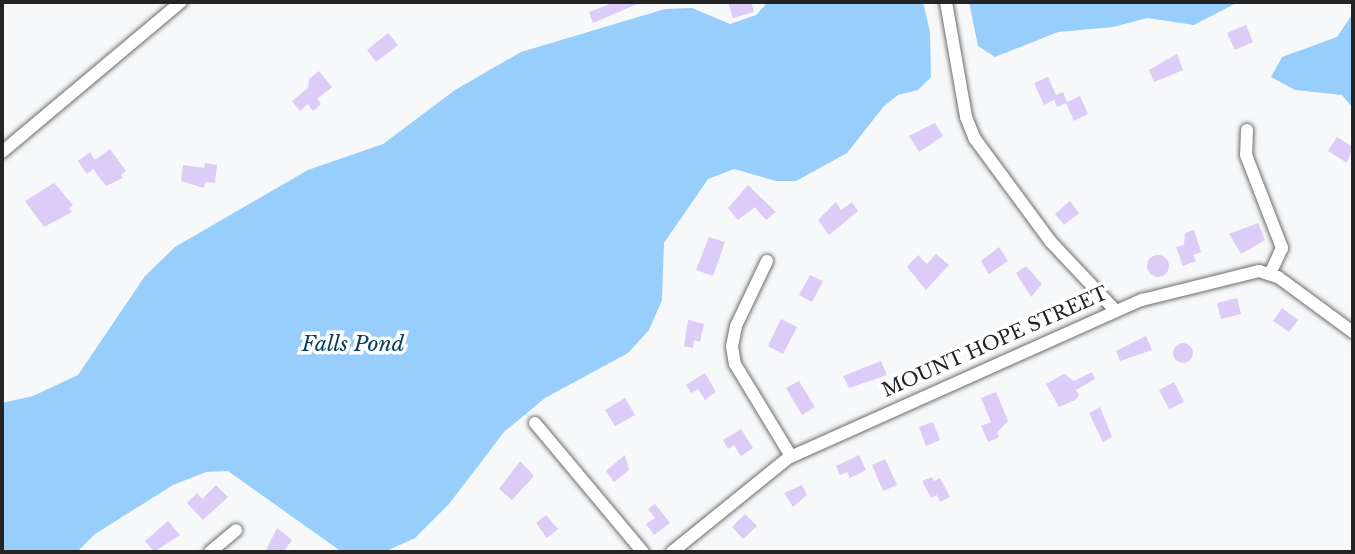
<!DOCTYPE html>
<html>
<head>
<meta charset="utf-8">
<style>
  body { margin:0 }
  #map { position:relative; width:1355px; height:554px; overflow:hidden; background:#f7f8f9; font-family:"Libre Baskerville",serif }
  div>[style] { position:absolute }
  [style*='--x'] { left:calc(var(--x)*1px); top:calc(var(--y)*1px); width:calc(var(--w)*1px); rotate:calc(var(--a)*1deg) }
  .water>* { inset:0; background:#97cefb }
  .building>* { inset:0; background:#ddcbf8 }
  .round { border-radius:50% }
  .roads { filter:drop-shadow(0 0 2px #6c6d6e) drop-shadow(0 0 2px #6c6d6e) }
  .minor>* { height:12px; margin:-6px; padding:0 6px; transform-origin:6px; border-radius:6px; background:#fff }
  span { translate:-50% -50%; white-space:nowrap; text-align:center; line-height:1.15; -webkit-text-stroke:7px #fff; paint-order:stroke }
  .street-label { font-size:19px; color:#242424 }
  .water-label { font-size:21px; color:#033c5f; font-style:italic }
  .frame { position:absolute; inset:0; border:4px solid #242424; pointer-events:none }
</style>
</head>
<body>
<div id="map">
  <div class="water">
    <i style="clip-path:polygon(768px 2px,923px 2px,930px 32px,931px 77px,918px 90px,898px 95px,884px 106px,847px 153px,796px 181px,776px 181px,734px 169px,708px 179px,664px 243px,662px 300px,649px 330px,628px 353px,545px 398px,504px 432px,449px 504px,415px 538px,384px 552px,342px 552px,228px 471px,206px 472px,173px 485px,95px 534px,77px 552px,2px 552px,2px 403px,33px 396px,78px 375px,145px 276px,175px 247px,308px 170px,383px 144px,455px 90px,521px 52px,665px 9px,692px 8px,730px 24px,756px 15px)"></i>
    <i style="clip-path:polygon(969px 2px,1238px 2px,1194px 25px,1147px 18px,1113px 27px,1058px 32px,995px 57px,978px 46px)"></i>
    <i style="clip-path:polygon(1353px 13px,1353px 108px,1342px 95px,1295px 90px,1271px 77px,1282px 57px,1337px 37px)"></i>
  </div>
  <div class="building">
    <i style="clip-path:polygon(615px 2px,642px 2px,593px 23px,589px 12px)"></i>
    <i style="clip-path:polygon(728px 2px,751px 2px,754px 12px,733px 18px)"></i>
    <i style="clip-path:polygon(1246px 25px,1253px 42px,1235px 50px,1227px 33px)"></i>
    <i style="clip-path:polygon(388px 33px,398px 45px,376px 62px,367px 50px)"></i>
    <i style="clip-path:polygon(1177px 54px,1183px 70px,1154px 82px,1149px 70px)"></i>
    <i style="clip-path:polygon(319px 71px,332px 87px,317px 99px,321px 104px,313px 111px,308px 104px,300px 111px,292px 101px,308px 88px,309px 79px)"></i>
    <i style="clip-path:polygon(1048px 77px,1056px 95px,1063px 92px,1067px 102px,1080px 96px,1088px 114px,1074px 121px,1066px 103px,1057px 107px,1054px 100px,1044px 105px,1034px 83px)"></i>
    <i style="clip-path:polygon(935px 123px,943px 136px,919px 152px,909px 136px)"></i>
    <i style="clip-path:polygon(1337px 137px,1353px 147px,1347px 163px,1328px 151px)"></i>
    <i style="clip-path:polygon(110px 149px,126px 171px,121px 175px,123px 178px,106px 186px,93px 169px,87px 174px,78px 161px,90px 152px,95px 160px)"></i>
    <i style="clip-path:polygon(205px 163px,217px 165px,215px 183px,205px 182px,204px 188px,181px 181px,183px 165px,204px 168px)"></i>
    <i style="clip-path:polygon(54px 183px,73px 205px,69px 208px,72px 212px,44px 227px,25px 201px)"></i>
    <i style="clip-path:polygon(748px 185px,776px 212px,766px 220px,755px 207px,738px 220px,728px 208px)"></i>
    <i style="clip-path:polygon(1070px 201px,1079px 213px,1064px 225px,1055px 214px)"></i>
    <i style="clip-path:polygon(836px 202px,841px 210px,852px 202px,858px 211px,829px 235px,818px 220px)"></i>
    <i style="clip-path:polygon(1258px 223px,1265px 240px,1241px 254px,1229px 234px)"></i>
    <i style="clip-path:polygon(1194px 230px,1201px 252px,1193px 255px,1196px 261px,1183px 266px,1176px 247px,1184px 245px,1185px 233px)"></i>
    <i style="clip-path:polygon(709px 237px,725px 242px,713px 276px,696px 270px)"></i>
    <i style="clip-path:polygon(999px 247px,1008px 261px,989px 274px,981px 261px)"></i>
    <i style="clip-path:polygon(936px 254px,949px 265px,926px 290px,907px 267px,918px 255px,927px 264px)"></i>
    <i class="round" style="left:1147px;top:255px;width:22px;height:22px"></i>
    <i style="clip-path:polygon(1026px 266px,1042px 284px,1031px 297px,1016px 273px)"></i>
    <i style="clip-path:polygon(810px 275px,823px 281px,812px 302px,799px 295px)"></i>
    <i style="clip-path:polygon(1237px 298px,1241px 314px,1221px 319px,1217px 303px)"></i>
    <i style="clip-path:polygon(1282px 308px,1298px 320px,1289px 332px,1273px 321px)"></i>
    <i style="clip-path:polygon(781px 319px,797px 327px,783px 354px,768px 346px)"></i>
    <i style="clip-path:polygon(688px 320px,704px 324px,700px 342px,694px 340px,693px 348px,684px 346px)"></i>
    <i style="clip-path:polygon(1146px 336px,1152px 350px,1120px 361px,1116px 351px)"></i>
    <i class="round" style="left:1173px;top:343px;width:20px;height:20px"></i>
    <i style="clip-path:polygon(881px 361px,887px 375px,849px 388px,843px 376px)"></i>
    <i style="clip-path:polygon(1092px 372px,1095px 379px,1076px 390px,1079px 395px,1075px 400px,1059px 407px,1046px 384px,1064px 374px,1074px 381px)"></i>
    <i style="clip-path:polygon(705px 373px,716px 392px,705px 400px,698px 389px,691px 393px,686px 385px)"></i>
    <i style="clip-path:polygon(799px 381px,815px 407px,802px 415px,786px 388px)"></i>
    <i style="clip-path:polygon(1174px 382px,1184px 402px,1169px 409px,1159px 390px)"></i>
    <i style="clip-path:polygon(996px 392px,1008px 421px,997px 432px,999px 437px,988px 442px,981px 426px,991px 422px,981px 398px)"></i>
    <i style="clip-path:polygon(625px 398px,635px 415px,615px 426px,605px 410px)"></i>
    <i style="clip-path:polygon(1100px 407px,1112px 437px,1103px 442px,1089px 413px)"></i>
    <i style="clip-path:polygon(933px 422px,940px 440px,926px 446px,919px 427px)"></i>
    <i style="clip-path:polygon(741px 429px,753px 448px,741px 456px,734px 445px,728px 449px,723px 440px)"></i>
    <i style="clip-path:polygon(625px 455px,629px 470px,614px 482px,606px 471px)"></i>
    <i style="clip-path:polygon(859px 455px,866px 470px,850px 478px,847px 472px,840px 475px,836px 466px)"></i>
    <i style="clip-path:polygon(885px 459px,897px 485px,883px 491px,872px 465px)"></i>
    <i style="clip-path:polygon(520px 461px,534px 476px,512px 500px,499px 489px)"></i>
    <i style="clip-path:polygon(932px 477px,934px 481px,940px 478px,950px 497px,940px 502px,937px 495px,931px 498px,922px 481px)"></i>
    <i style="clip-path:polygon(216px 485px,228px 497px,203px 520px,187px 503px,197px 493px,202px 499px)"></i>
    <i style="clip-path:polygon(802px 485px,807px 495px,793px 507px,784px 493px)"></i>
    <i style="clip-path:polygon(655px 504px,670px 523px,654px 535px,646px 524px,655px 518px,648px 509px)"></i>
    <i style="clip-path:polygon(745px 514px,757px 526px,743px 539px,732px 527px)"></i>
    <i style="clip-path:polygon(546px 515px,558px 529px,547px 538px,536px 523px)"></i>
    <i style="clip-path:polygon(168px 521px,180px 535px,154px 552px,145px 541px)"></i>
    <i style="clip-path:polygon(277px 528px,292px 540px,283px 552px,265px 552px)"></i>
  </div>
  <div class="roads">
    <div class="minor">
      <i style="--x:946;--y:2;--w:117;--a:80.1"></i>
      <i style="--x:966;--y:117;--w:24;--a:68"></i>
      <i style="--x:975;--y:139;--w:128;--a:53.6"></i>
      <i style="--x:1051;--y:242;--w:93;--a:46.7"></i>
      <i style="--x:1247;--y:130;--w:25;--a:92"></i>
      <i style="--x:1246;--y:155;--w:100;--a:68.8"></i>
      <i style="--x:1282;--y:248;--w:29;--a:115"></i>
      <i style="--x:2;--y:152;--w:234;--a:-40"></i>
      <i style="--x:767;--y:261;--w:72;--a:115.5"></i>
      <i style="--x:736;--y:326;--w:20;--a:101"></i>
      <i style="--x:732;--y:346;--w:18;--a:81"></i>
      <i style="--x:735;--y:364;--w:108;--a:58.7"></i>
      <i style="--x:535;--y:423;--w:168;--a:50.1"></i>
      <i style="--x:210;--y:552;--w:34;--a:-40"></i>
      <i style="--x:672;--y:552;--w:149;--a:-39"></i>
      <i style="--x:788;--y:458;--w:388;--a:-24.1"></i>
      <i style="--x:1142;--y:300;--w:121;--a:-13.9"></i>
      <i style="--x:1259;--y:271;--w:20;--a:18"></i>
      <i style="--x:1278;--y:277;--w:93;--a:36.3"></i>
    </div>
  </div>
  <div class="street-label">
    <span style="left:995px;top:342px;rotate:-24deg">MOUNT HOPE STREET</span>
  </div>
  <div class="water-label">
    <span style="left:353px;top:344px">Falls Pond</span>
  </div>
  <div class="frame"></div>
</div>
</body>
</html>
